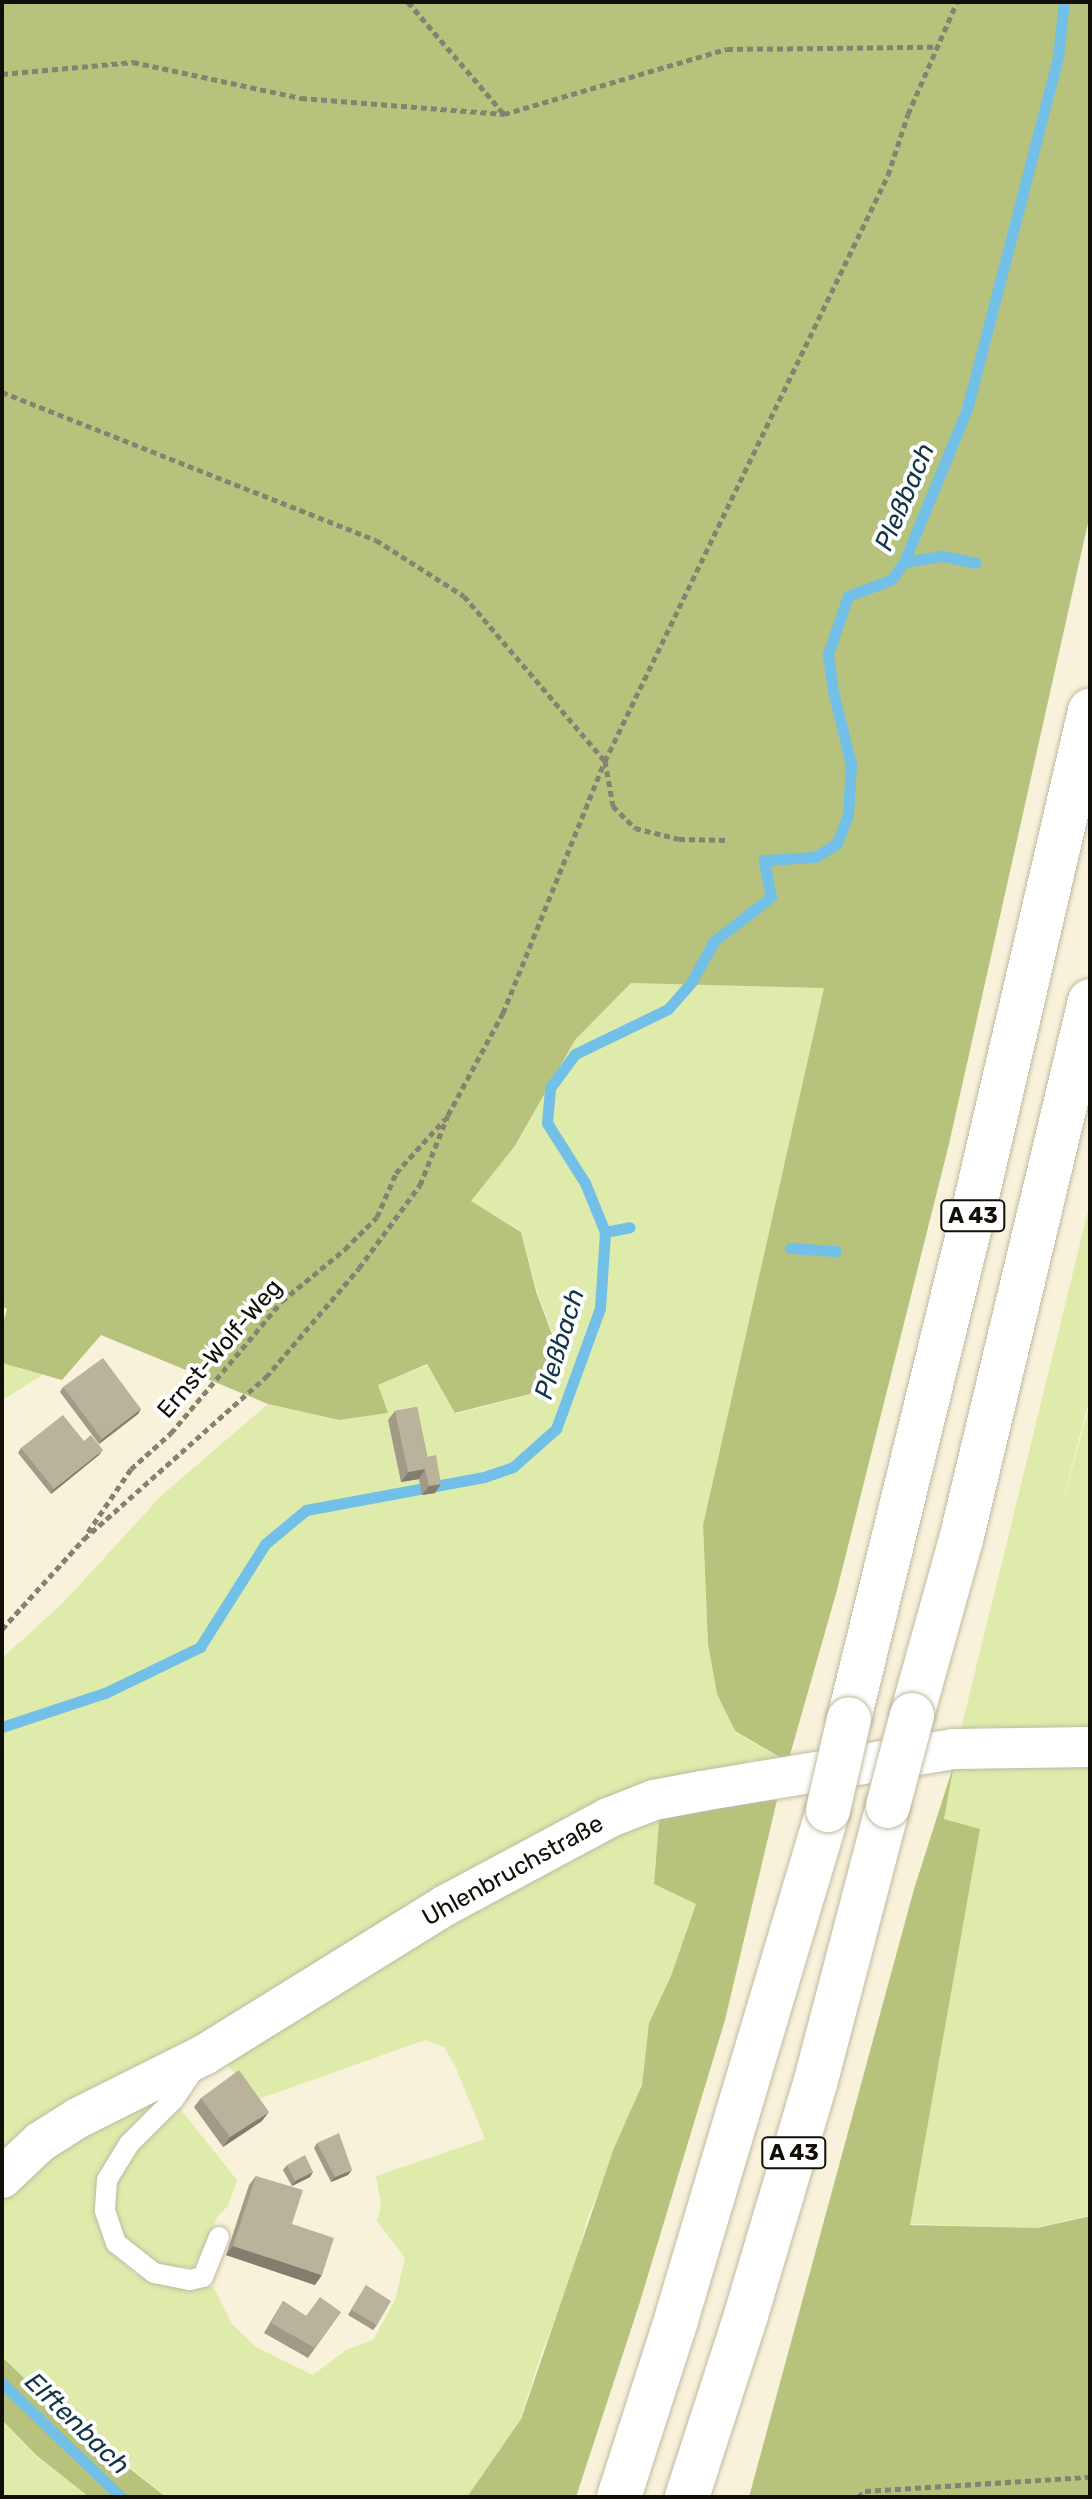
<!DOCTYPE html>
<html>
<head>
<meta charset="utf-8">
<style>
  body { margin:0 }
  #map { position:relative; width:1092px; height:2499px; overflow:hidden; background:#f9f2da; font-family:Rubik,sans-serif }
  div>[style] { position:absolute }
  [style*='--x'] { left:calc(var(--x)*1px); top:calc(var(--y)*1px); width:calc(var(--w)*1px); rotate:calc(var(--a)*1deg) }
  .green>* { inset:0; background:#dfebab }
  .forest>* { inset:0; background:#b7c37c }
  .stream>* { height:11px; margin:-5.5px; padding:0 5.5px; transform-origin:5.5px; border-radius:5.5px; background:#72bfe7 }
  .path>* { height:5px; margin-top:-2.5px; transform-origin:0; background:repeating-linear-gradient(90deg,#868171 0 6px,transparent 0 10px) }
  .roads { filter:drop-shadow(0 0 2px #bfb9a1) drop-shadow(0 0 2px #bfb9a1) }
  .service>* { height:20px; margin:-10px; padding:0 10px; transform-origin:10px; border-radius:10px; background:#fff }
  .minor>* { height:40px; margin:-20px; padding:0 20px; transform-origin:20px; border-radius:20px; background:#fff }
  .motorway>* { height:44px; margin:-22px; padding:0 22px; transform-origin:22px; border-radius:22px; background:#fff }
  .bridges { filter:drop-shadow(0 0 2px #bfb9a1) drop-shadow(0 0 2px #bfb9a1) }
  .motorway-bridge>* { height:44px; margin:-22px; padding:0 22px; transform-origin:22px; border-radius:22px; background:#fff }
  .wall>* { inset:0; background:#a09a86 }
  .shaded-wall>* { inset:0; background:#827d6d }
  .building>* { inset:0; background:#bab39c }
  span { translate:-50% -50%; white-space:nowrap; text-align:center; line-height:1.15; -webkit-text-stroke:8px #fff; paint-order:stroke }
  .shield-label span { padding:2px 6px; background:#fff; border:2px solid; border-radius:6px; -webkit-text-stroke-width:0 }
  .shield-label { font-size:22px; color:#110f07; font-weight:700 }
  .street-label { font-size:24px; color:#110f07 }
  .water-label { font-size:26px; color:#123546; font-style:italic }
  .frame { position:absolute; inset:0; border:4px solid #110f07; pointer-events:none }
</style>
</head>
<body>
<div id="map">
  <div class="green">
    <i style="clip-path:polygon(631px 983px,824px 988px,703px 1525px,708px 1645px,717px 1693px,735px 1732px,782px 1759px,752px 1760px,622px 1803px,2px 2165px,2px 1658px,61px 1605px,161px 1496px,268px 1404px,339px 1420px,387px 1413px,377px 1385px,427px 1365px,456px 1414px,530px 1394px,560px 1352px,537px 1291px,521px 1231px,470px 1201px,515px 1147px,575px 1040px)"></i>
    <i style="clip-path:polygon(1090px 1203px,1090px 1397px,1059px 1516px,1090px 1403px,1090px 1739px,985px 1726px,960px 1733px)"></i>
    <i style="clip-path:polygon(2px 1363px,43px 1375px,2px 1400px)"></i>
    <i style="clip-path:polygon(953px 1764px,1090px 1766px,1090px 2215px,1035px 2228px,909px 2224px,944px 1819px)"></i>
    <i style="clip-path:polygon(660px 1808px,654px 1883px,696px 1904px,671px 1977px,649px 2023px,642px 2084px,587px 2220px,571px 2281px,543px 2349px,520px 2420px,467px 2497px,167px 2497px,69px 2419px,2px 2358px,2px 2189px,42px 2150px,169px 2095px,98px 2216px,104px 2239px,121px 2261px,135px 2274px,153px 2281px,198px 2288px,213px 2286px,232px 2324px,256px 2347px,313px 2375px,346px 2350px,373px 2340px,395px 2300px,405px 2258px,377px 2221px,381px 2205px,376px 2176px,485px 2139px,455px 2066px,444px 2047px,425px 2040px,256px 2100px,226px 2063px,272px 2020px)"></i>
    <i style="clip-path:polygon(178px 2106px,237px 2180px,228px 2206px,218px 2216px,194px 2267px,175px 2267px,157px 2264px,131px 2250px,116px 2226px,112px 2185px,140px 2144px)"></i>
    <i style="clip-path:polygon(2px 2420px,37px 2457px,89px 2497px,2px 2497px)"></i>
  </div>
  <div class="forest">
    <i style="clip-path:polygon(2px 2px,1090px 2px,1090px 514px,949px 1144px,837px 1590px,788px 1762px,735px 1731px,717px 1694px,708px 1644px,703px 1525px,824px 988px,631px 983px,575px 1040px,515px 1146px,471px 1201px,521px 1232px,536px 1291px,559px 1353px,530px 1394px,455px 1413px,427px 1364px,378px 1385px,388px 1413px,339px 1420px,268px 1404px,101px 1335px,62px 1380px,2px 1363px,2px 1327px,7px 1309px,2px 1306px)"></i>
    <i style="clip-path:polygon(954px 1764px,944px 1819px,980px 1829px,910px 2225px,1037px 2228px,1090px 2216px,1090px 2497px,749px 2497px,914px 1889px)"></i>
    <i style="clip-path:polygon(777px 1800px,725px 2020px,639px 2305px,576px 2497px,467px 2497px,521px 2419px,614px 2148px,642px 2085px,649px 2023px,671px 1976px,696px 1904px,654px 1884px,660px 1808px)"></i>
    <i style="clip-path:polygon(2px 2357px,68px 2420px,166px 2497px,89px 2497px,37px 2456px,2px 2420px)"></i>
  </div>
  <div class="stream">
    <i style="--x:904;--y:562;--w:39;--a:-9"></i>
    <i style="--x:943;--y:556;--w:33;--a:12"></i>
    <i style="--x:605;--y:1232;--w:25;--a:-11"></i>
    <i style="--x:790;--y:1248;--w:46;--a:3.7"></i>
    <i style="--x:2;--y:1727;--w:108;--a:-18.3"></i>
    <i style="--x:105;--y:1693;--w:106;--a:-25.8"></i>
    <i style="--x:200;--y:1647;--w:122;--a:-57.7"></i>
    <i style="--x:265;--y:1544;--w:53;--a:-39.7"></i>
    <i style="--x:306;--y:1510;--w:181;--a:-10.5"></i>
    <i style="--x:484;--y:1477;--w:31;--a:-19"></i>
    <i style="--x:513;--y:1467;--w:57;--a:-41.5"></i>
    <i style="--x:556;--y:1429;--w:129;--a:-70"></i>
    <i style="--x:600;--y:1308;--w:76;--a:-86.2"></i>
    <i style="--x:605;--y:1232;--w:53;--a:-112.2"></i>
    <i style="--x:585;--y:1183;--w:71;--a:-122.3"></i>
    <i style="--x:547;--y:1123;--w:35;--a:-85"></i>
    <i style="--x:550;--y:1088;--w:42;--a:-53.7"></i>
    <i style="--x:575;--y:1054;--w:103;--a:-25.8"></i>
    <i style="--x:668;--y:1009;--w:37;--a:-49"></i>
    <i style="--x:692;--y:981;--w:46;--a:-61.2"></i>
    <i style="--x:714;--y:941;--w:72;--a:-37.7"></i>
    <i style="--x:771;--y:897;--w:38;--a:-101"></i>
    <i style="--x:764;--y:860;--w:51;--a:-3.4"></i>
    <i style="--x:815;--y:857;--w:26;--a:-32"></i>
    <i style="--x:837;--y:843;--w:30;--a:-69"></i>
    <i style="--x:848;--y:815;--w:51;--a:-86.6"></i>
    <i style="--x:851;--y:764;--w:75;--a:-103.9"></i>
    <i style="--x:833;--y:691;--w:37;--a:-98"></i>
    <i style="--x:828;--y:654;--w:61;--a:-71"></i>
    <i style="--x:848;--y:596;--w:46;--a:-20.4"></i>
    <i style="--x:891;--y:580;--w:22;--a:-54"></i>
    <i style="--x:904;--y:562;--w:165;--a:-67.6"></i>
    <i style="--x:967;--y:409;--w:364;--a:-75.5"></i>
    <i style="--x:1058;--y:57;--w:55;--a:-83.8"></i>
    <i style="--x:2;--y:2383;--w:165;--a:43.8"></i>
  </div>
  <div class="path">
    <i style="--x:408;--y:2;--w:148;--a:49.4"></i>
    <i style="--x:504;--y:114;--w:232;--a:-16.3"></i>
    <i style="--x:727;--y:49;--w:208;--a:-0.6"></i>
    <i style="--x:2;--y:74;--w:132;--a:-5.2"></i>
    <i style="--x:133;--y:62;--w:172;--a:12.1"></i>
    <i style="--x:301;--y:98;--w:204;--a:4.5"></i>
    <i style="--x:2;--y:392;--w:402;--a:21.6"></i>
    <i style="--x:376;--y:540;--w:104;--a:32.5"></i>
    <i style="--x:464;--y:596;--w:217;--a:49.5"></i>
    <i style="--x:605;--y:761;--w:46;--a:79.9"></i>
    <i style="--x:613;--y:806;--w:31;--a:45"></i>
    <i style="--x:635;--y:828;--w:45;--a:14"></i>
    <i style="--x:679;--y:839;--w:50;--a:1.1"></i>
    <i style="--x:88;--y:1532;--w:76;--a:-55.7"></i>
    <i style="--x:131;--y:1469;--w:54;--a:-42"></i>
    <i style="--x:171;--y:1433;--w:172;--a:-49.9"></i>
    <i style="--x:282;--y:1301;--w:82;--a:-39.5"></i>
    <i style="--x:345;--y:1249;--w:45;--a:-45"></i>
    <i style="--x:377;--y:1217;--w:48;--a:-66.6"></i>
    <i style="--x:396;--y:1173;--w:73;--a:-47.8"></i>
    <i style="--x:2;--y:1629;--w:122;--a:-47.7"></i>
    <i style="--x:84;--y:1539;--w:244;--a:-41.7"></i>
    <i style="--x:266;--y:1377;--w:143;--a:-49.5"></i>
    <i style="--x:359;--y:1268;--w:103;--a:-53.7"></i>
    <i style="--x:420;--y:1185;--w:75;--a:-68.2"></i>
    <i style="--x:448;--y:1115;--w:116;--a:-61.7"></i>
    <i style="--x:503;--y:1013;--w:272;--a:-68"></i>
    <i style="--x:605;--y:761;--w:651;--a:-64.22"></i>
    <i style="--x:888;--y:175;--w:64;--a:-71.8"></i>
    <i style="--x:908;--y:114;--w:122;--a:-66.4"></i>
    <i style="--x:858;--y:2497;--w:9;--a:-41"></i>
    <i style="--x:865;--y:2491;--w:225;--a:-3.6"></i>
  </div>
  <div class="roads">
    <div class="service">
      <i style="--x:195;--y:2068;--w:37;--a:124"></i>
      <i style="--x:174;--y:2099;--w:64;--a:135"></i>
      <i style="--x:129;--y:2144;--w:42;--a:121.4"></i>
      <i style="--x:107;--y:2180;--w:31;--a:94"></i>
      <i style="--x:105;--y:2211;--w:34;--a:71"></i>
      <i style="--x:116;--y:2243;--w:48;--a:38.3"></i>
      <i style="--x:154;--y:2273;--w:37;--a:11"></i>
      <i style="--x:190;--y:2280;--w:13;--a:-13"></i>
      <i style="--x:203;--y:2277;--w:43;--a:-68.2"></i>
    </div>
    <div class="minor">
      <i style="--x:2;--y:2178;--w:52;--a:-43.5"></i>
      <i style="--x:40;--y:2142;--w:45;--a:-32.3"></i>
      <i style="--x:78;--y:2118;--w:141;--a:-26.6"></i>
      <i style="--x:204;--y:2055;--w:285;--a:-31.8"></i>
      <i style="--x:446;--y:1905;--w:184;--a:-28.2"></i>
      <i style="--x:608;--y:1818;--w:49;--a:-21.4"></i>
      <i style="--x:654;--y:1800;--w:49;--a:-10.6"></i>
      <i style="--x:702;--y:1791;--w:255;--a:-9.5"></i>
      <i style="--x:954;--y:1749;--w:136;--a:-0.8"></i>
    </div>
    <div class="motorway">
      <i style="--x:912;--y:1715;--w:182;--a:-74.4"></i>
      <i style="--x:961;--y:1540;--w:554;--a:-76.54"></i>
      <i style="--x:849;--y:1719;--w:512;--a:-76.21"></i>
      <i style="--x:971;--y:1222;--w:525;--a:-76.89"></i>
      <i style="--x:619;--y:2497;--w:186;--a:-72.1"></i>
      <i style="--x:676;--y:2320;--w:532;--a:-73.4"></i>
      <i style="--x:687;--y:2497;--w:191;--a:-72"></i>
      <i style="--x:746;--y:2315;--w:241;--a:-73.4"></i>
      <i style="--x:815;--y:2084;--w:287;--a:-75.3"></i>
    </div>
  </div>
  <div class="bridges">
    <div class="motorway-bridge">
      <i style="--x:888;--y:1806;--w:94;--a:-75.2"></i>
      <i style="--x:828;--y:1810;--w:93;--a:-77"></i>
    </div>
  </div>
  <div class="wall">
    <i style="clip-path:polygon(63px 1387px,141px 1409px,138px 1414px,99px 1444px,60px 1392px)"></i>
    <i style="clip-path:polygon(417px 1407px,435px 1493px,422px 1495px,419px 1479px,401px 1482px,388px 1420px,395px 1411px)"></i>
    <i style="clip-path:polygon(84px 1441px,99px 1455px,51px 1494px,18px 1453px,21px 1448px)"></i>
    <i style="clip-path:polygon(201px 2098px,262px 2121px,223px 2147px,194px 2107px)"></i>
    <i style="clip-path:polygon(317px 2143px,348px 2175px,331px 2182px,314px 2148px)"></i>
    <i style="clip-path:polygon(287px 2165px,313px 2172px,310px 2177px,292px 2186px,283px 2170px)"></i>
    <i style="clip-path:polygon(256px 2176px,292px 2224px,315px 2285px,226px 2255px,249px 2185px)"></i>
    <i style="clip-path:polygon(366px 2285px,377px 2325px,373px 2330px,348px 2315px)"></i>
    <i style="clip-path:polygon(283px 2301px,306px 2316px,341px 2312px,308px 2358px,264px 2333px)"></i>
  </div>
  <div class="shaded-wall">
    <i style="clip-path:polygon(141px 1409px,138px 1414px,99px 1444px,102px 1439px)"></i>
    <i style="clip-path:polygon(103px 1450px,99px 1455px,51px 1494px,54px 1489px)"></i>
    <i style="clip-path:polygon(425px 1469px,419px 1479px,401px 1482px,408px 1472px)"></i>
    <i style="clip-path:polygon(441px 1484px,435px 1493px,422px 1495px,429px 1486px)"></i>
    <i style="clip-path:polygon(269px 2112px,262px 2121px,223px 2147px,230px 2137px)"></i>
    <i style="clip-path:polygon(352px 2170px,348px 2175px,331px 2182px,335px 2177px)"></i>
    <i style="clip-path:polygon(313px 2172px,310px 2177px,292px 2186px,295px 2181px)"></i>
    <i style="clip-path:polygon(233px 2246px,322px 2275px,315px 2285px,226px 2255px)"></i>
  </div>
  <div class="building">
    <i style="clip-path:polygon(103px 1358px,141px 1409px,102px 1439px,63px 1387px)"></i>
    <i style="clip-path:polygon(417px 1407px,427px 1457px,436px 1455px,441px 1484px,429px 1486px,425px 1469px,408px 1472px,395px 1411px)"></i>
    <i style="clip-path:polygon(63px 1415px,84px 1441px,91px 1435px,103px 1450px,54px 1489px,21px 1448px)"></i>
    <i style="clip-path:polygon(239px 2070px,269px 2112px,230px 2137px,201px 2098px)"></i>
    <i style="clip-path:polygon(339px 2133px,352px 2170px,335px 2177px,317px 2143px)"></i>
    <i style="clip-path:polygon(305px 2155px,313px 2172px,295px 2181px,287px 2165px)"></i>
    <i style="clip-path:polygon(256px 2176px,303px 2190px,292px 2224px,334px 2238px,322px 2275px,233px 2246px)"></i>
    <i style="clip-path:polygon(366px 2285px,391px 2301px,377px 2325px,351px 2310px)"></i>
    <i style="clip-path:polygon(320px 2297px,341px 2312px,315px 2348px,271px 2323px,283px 2301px,306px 2316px)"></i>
  </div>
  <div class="shield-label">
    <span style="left:973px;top:1216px">A 43</span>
    <span style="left:794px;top:2153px">A 43</span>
  </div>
  <div class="street-label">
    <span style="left:220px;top:1349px;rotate:-49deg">Ernst-Wolf-Weg</span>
    <span style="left:513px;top:1871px;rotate:-29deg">Uhlenbruchstraße</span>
  </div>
  <div class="water-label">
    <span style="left:905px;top:497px;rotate:-67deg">Pleßbach</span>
    <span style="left:560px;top:1344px;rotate:-73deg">Pleßbach</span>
    <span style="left:77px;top:2424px;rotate:44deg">Elftenbach</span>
  </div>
  <div class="frame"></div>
</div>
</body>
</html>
